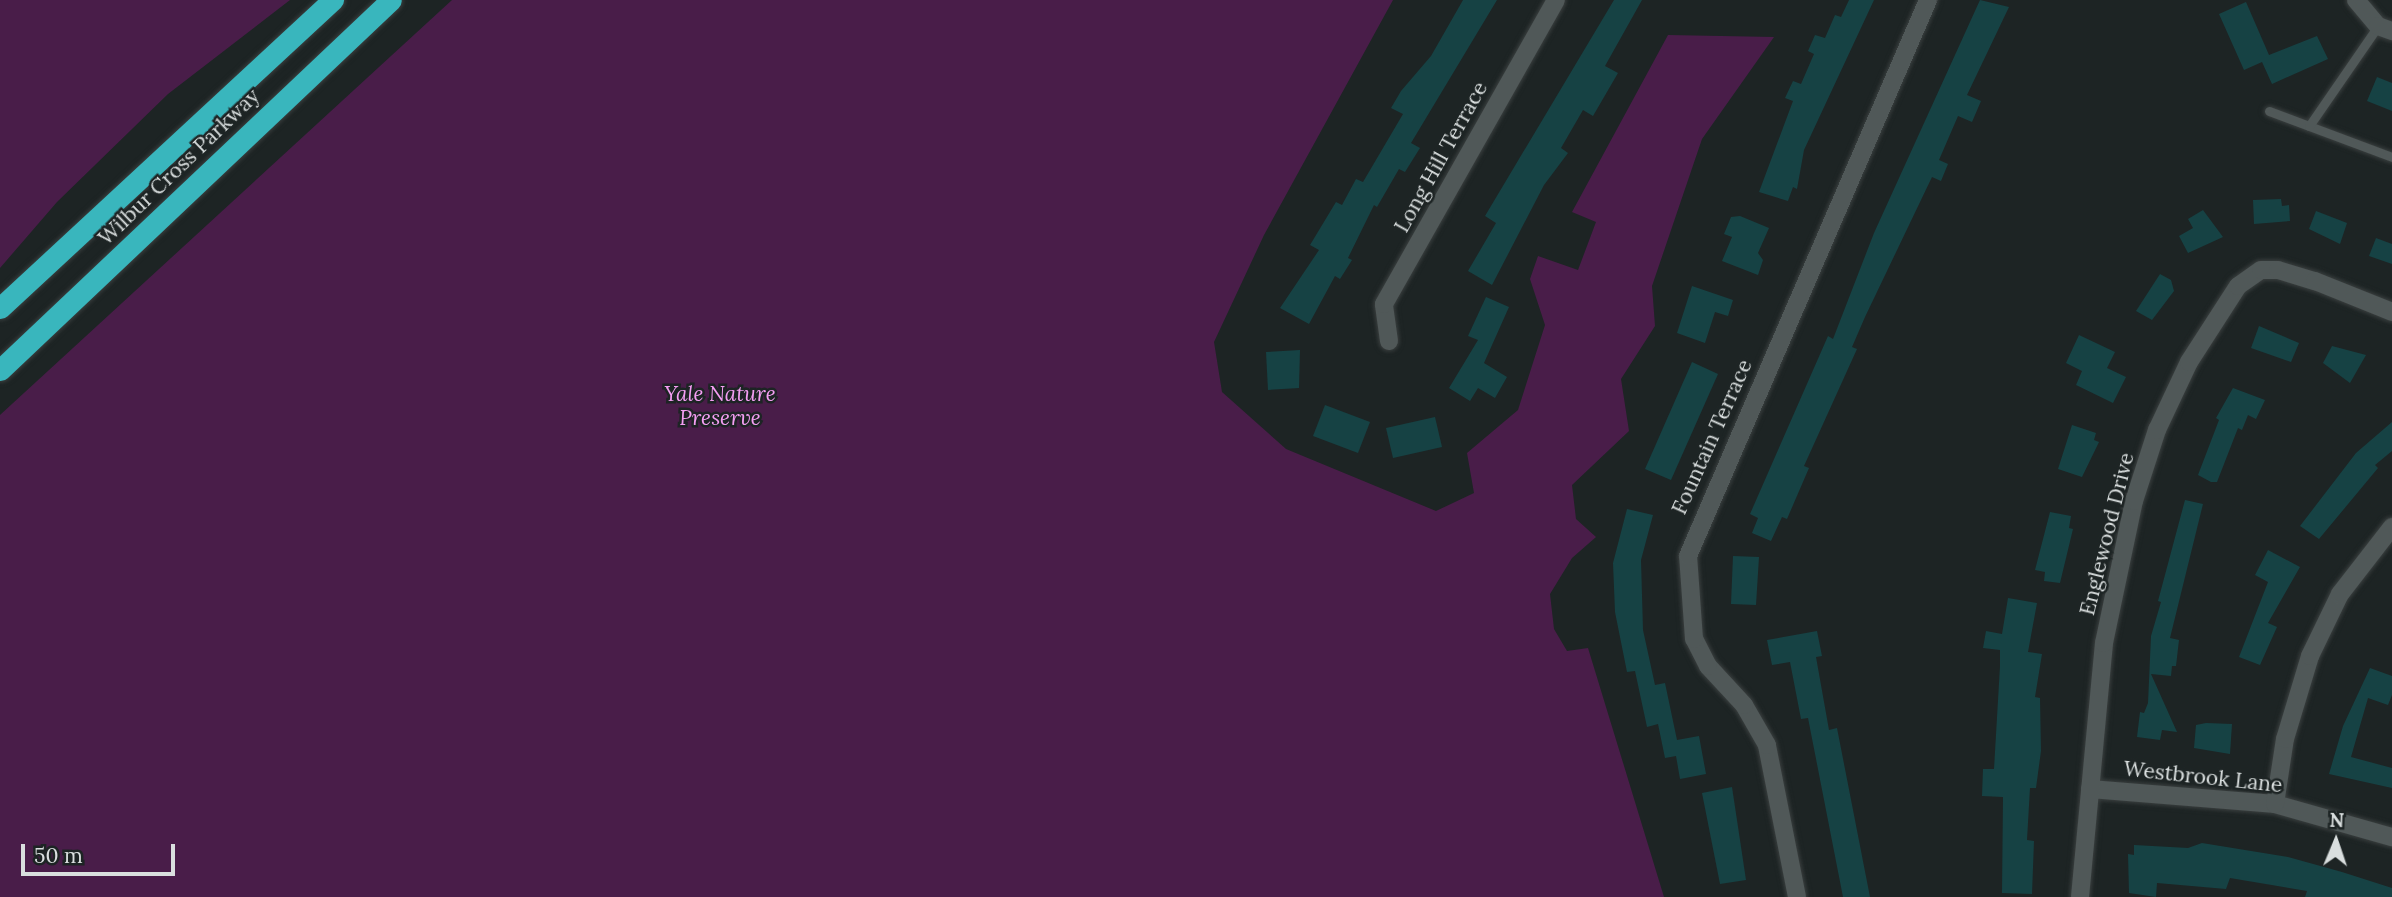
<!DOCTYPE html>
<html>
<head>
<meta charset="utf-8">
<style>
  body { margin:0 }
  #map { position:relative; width:2392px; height:897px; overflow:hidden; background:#1d2424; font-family:Lora,serif }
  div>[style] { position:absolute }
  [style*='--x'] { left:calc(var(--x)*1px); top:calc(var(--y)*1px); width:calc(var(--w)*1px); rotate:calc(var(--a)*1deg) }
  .green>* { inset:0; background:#491d49 }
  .building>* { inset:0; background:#164244 }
  .roads { filter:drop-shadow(0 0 2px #3a3f3f) drop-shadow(0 0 2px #3a3f3f) }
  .service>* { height:9px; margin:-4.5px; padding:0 4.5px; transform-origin:4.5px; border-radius:4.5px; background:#505858 }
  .minor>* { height:18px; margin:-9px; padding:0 9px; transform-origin:9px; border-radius:9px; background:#505858 }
  .motorway>* { height:21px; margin:-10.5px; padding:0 10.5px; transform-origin:10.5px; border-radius:10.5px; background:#39b6bd }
  span { translate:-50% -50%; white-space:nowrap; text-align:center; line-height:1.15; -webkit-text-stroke:5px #1d2424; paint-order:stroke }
  .street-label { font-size:21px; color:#dadfdf }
  .park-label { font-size:21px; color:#f49ef3; font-style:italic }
  .north { position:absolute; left:2301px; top:806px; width:70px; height:70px; -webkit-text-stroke:5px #1d2424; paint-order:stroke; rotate:2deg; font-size:19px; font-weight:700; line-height:28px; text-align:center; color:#dadfdf }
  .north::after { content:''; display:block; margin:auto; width:24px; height:32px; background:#dadfdf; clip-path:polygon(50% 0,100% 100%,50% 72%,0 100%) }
  .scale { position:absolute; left:21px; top:844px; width:154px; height:32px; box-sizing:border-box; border:4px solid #dadfdf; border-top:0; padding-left:9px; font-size:21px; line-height:24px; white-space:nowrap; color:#dadfdf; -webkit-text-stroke:5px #1d2424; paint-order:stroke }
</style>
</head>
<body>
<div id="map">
  <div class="green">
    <i style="clip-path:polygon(0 0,290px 0,168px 94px,57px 202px,0 268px)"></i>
    <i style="clip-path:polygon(452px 0,1393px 0,1264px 235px,1214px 342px,1222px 392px,1286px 449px,1436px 511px,1474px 493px,1467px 453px,1518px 410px,1545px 325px,1530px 279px,1538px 256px,1578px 270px,1596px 222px,1572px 212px,1668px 35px,1774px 37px,1702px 139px,1652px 286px,1655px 326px,1621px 379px,1629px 431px,1572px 485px,1576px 519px,1596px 537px,1572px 558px,1550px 594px,1554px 629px,1567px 651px,1588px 648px,1664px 897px,0 897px,0 415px)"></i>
  </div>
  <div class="building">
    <i style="clip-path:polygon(1463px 0,1497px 0,1411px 143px,1420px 148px,1405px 172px,1399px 169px,1377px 207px,1374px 205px,1348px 258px,1352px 260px,1340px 279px,1335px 276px,1309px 324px,1280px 308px,1319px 250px,1310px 245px,1336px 202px,1342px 205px,1356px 179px,1363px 182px,1403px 114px,1391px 108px,1401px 91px,1431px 56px)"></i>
    <i style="clip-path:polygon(1614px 0,1642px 0,1605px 66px,1618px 73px,1593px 116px,1583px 110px,1561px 148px,1568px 153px,1544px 185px,1492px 285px,1468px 271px,1496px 223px,1485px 216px)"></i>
    <i style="clip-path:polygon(1849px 0,1874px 0,1804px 150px,1797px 189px,1793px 187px,1788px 201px,1759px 192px,1793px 101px,1785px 98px,1793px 81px,1801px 84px,1814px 54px,1808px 51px,1815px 35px,1825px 38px,1835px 15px,1841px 17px)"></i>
    <i style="clip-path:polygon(1980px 0,2009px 7px,1967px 95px,1981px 101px,1972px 122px,1958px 116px,1939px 160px,1948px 164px,1941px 181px,1932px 177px,1865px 317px,1852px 347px,1857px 349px,1804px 466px,1809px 468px,1787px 519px,1782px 517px,1771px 541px,1752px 533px,1758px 518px,1750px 514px,1828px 336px,1833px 339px,1874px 233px)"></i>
    <i style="clip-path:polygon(2246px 2px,2269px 55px,2317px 36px,2328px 59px,2272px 84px,2262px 62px,2244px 70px,2219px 14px)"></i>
    <i style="clip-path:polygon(2377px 77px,2392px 83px,2392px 111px,2367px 101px)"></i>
    <i style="clip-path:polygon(2281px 199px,2282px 206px,2289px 205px,2290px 221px,2254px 224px,2253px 200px)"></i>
    <i style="clip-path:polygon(2203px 210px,2223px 237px,2188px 253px,2179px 236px,2193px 228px,2188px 219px)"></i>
    <i style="clip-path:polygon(2316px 211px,2347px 223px,2340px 244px,2309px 229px)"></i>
    <i style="clip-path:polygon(1740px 216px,1769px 228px,1758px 253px,1763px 260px,1758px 275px,1722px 261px,1732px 237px,1724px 234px,1731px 217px)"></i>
    <i style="clip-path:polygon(2376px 238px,2392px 244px,2392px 264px,2369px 256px)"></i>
    <i style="clip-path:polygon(2160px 274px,2171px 280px,2174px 291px,2152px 320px,2136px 311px)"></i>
    <i style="clip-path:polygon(1692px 286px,1733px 300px,1728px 316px,1715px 312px,1705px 343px,1677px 333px)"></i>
    <i style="clip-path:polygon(1486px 297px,1509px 307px,1484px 363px,1507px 377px,1495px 398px,1478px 388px,1470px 401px,1449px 388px,1478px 340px,1468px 336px)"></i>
    <i style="clip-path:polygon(2259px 326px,2299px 343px,2291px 362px,2251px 348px)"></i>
    <i style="clip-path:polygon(2079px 335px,2115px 352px,2107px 368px,2126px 377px,2113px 403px,2076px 385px,2082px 371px,2066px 363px)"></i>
    <i style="clip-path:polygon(2332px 346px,2366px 355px,2350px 383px,2323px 363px)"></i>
    <i style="clip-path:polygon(1300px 350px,1299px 388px,1268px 390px,1266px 352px)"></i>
    <i style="clip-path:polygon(1692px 362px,1718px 374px,1671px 480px,1645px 469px)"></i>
    <i style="clip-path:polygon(2233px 388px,2265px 400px,2256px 419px,2248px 415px,2242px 430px,2238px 428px,2217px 482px,2211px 482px,2198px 475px,2219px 420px,2216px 418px)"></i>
    <i style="clip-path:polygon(1325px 405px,1370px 422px,1358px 453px,1313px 436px)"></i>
    <i style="clip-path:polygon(1435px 417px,1442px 447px,1393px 458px,1386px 428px)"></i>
    <i style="clip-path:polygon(2392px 422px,2392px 451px,2375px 465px,2378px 468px,2319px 539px,2300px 526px,2356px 453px)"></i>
    <i style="clip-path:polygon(2072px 425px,2096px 433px,2094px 440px,2099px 442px,2082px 477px,2058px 469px)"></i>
    <i style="clip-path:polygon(2185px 500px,2203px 504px,2170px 638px,2179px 640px,2176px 666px,2172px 666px,2171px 676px,2151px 674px,2177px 732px,2162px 730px,2160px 740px,2137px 737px,2140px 712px,2144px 713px,2148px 703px,2151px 636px,2161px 602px,2158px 601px)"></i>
    <i style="clip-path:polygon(1627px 509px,1653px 515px,1641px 560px,1643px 630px,1655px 685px,1665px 683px,1677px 740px,1699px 736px,1706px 774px,1680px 779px,1676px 756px,1665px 758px,1658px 724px,1647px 727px,1635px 671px,1627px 672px,1615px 612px,1613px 563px)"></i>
    <i style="clip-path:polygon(2050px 512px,2071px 516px,2069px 528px,2073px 529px,2060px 583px,2044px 581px,2045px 572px,2035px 570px)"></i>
    <i style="clip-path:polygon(2268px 550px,2300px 567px,2268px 623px,2277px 627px,2260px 665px,2239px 657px,2268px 582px,2255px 575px)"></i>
    <i style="clip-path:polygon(1733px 556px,1759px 557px,1756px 605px,1731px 604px)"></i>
    <i style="clip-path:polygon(2008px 598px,2037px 603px,2028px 652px,2042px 654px,2035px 697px,2040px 698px,2041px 751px,2036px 788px,2030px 788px,2027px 840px,2034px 841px,2032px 894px,2002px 893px,2003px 797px,1982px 796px,1983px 769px,1994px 769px,2000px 666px,2000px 650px,1983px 648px,1986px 631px,2002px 634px)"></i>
    <i style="clip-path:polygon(1817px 631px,1822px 656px,1816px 657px,1829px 730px,1837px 728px,1870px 897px,1843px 897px,1808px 718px,1801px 719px,1790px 662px,1772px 665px,1767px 640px)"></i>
    <i style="clip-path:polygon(2370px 668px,2392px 676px,2392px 695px,2388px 705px,2368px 698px,2351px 757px,2392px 768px,2392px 788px,2329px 774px,2343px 726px)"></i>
    <i style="clip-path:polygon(2206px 723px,2232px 724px,2230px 754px,2194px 748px,2196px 725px)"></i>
    <i style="clip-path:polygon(1732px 787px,1746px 880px,1720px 884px,1702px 793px)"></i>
    <i style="clip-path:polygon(2202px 843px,2288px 857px,2342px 872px,2392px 888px,2392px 897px,2305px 897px,2307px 891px,2230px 878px,2226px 889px,2157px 883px,2156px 897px,2129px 893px,2128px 854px,2134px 855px,2134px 845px,2188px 848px)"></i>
  </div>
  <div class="roads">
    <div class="service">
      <i style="--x:2269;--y:111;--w:131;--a:20.5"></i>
      <i style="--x:2309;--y:126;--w:121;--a:-55.4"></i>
    </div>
    <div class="minor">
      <i style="--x:2356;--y:0;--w:34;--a:50"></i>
      <i style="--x:2378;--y:26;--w:15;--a:20"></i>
      <i style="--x:1389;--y:341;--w:37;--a:-98"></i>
      <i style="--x:1384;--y:304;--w:349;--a:-60.5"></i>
      <i style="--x:2090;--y:789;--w:186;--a:4.6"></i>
      <i style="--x:2275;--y:804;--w:122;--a:15.8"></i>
      <i style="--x:2275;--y:804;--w:66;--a:-81.3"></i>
      <i style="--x:2285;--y:739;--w:87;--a:-73.2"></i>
      <i style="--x:2310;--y:656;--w:69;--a:-64.2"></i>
      <i style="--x:2340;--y:594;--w:85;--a:-52.2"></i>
      <i style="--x:1797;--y:897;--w:155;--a:-101.2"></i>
      <i style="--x:1767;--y:745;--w:46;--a:-119.9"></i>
      <i style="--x:1744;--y:705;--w:53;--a:-132.7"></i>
      <i style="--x:1708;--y:666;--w:30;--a:-117"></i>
      <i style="--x:1694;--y:639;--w:83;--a:-94.1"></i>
      <i style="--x:1688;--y:556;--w:606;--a:-66.65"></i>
      <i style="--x:2080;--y:897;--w:255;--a:-84.6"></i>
      <i style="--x:2104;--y:643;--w:145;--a:-78.1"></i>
      <i style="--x:2134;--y:501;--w:75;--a:-72.1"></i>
      <i style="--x:2157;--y:430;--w:75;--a:-64.8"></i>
      <i style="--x:2189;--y:362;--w:90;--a:-57.2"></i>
      <i style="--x:2238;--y:286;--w:28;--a:-35"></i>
      <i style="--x:2261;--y:270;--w:17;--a:0"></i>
      <i style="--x:2278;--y:270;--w:39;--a:17"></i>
      <i style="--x:2315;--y:281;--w:83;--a:21.9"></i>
    </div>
    <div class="motorway">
      <i style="--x:0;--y:308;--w:454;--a:-42.8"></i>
      <i style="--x:0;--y:370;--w:538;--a:-43.42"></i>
    </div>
  </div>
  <div class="street-label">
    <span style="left:1441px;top:157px;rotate:-61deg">Long Hill Terrace</span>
    <span style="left:179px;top:167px;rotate:-44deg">Wilbur Cross Parkway</span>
    <span style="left:1712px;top:437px;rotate:-66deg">Fountain Terrace</span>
    <span style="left:2107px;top:534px;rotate:-76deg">Englewood Drive</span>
    <span style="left:2203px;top:777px;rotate:6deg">Westbrook Lane</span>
  </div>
  <div class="park-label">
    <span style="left:720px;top:406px">Yale Nature<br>Preserve</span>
  </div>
  <div class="north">N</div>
  <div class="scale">50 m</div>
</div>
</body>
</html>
